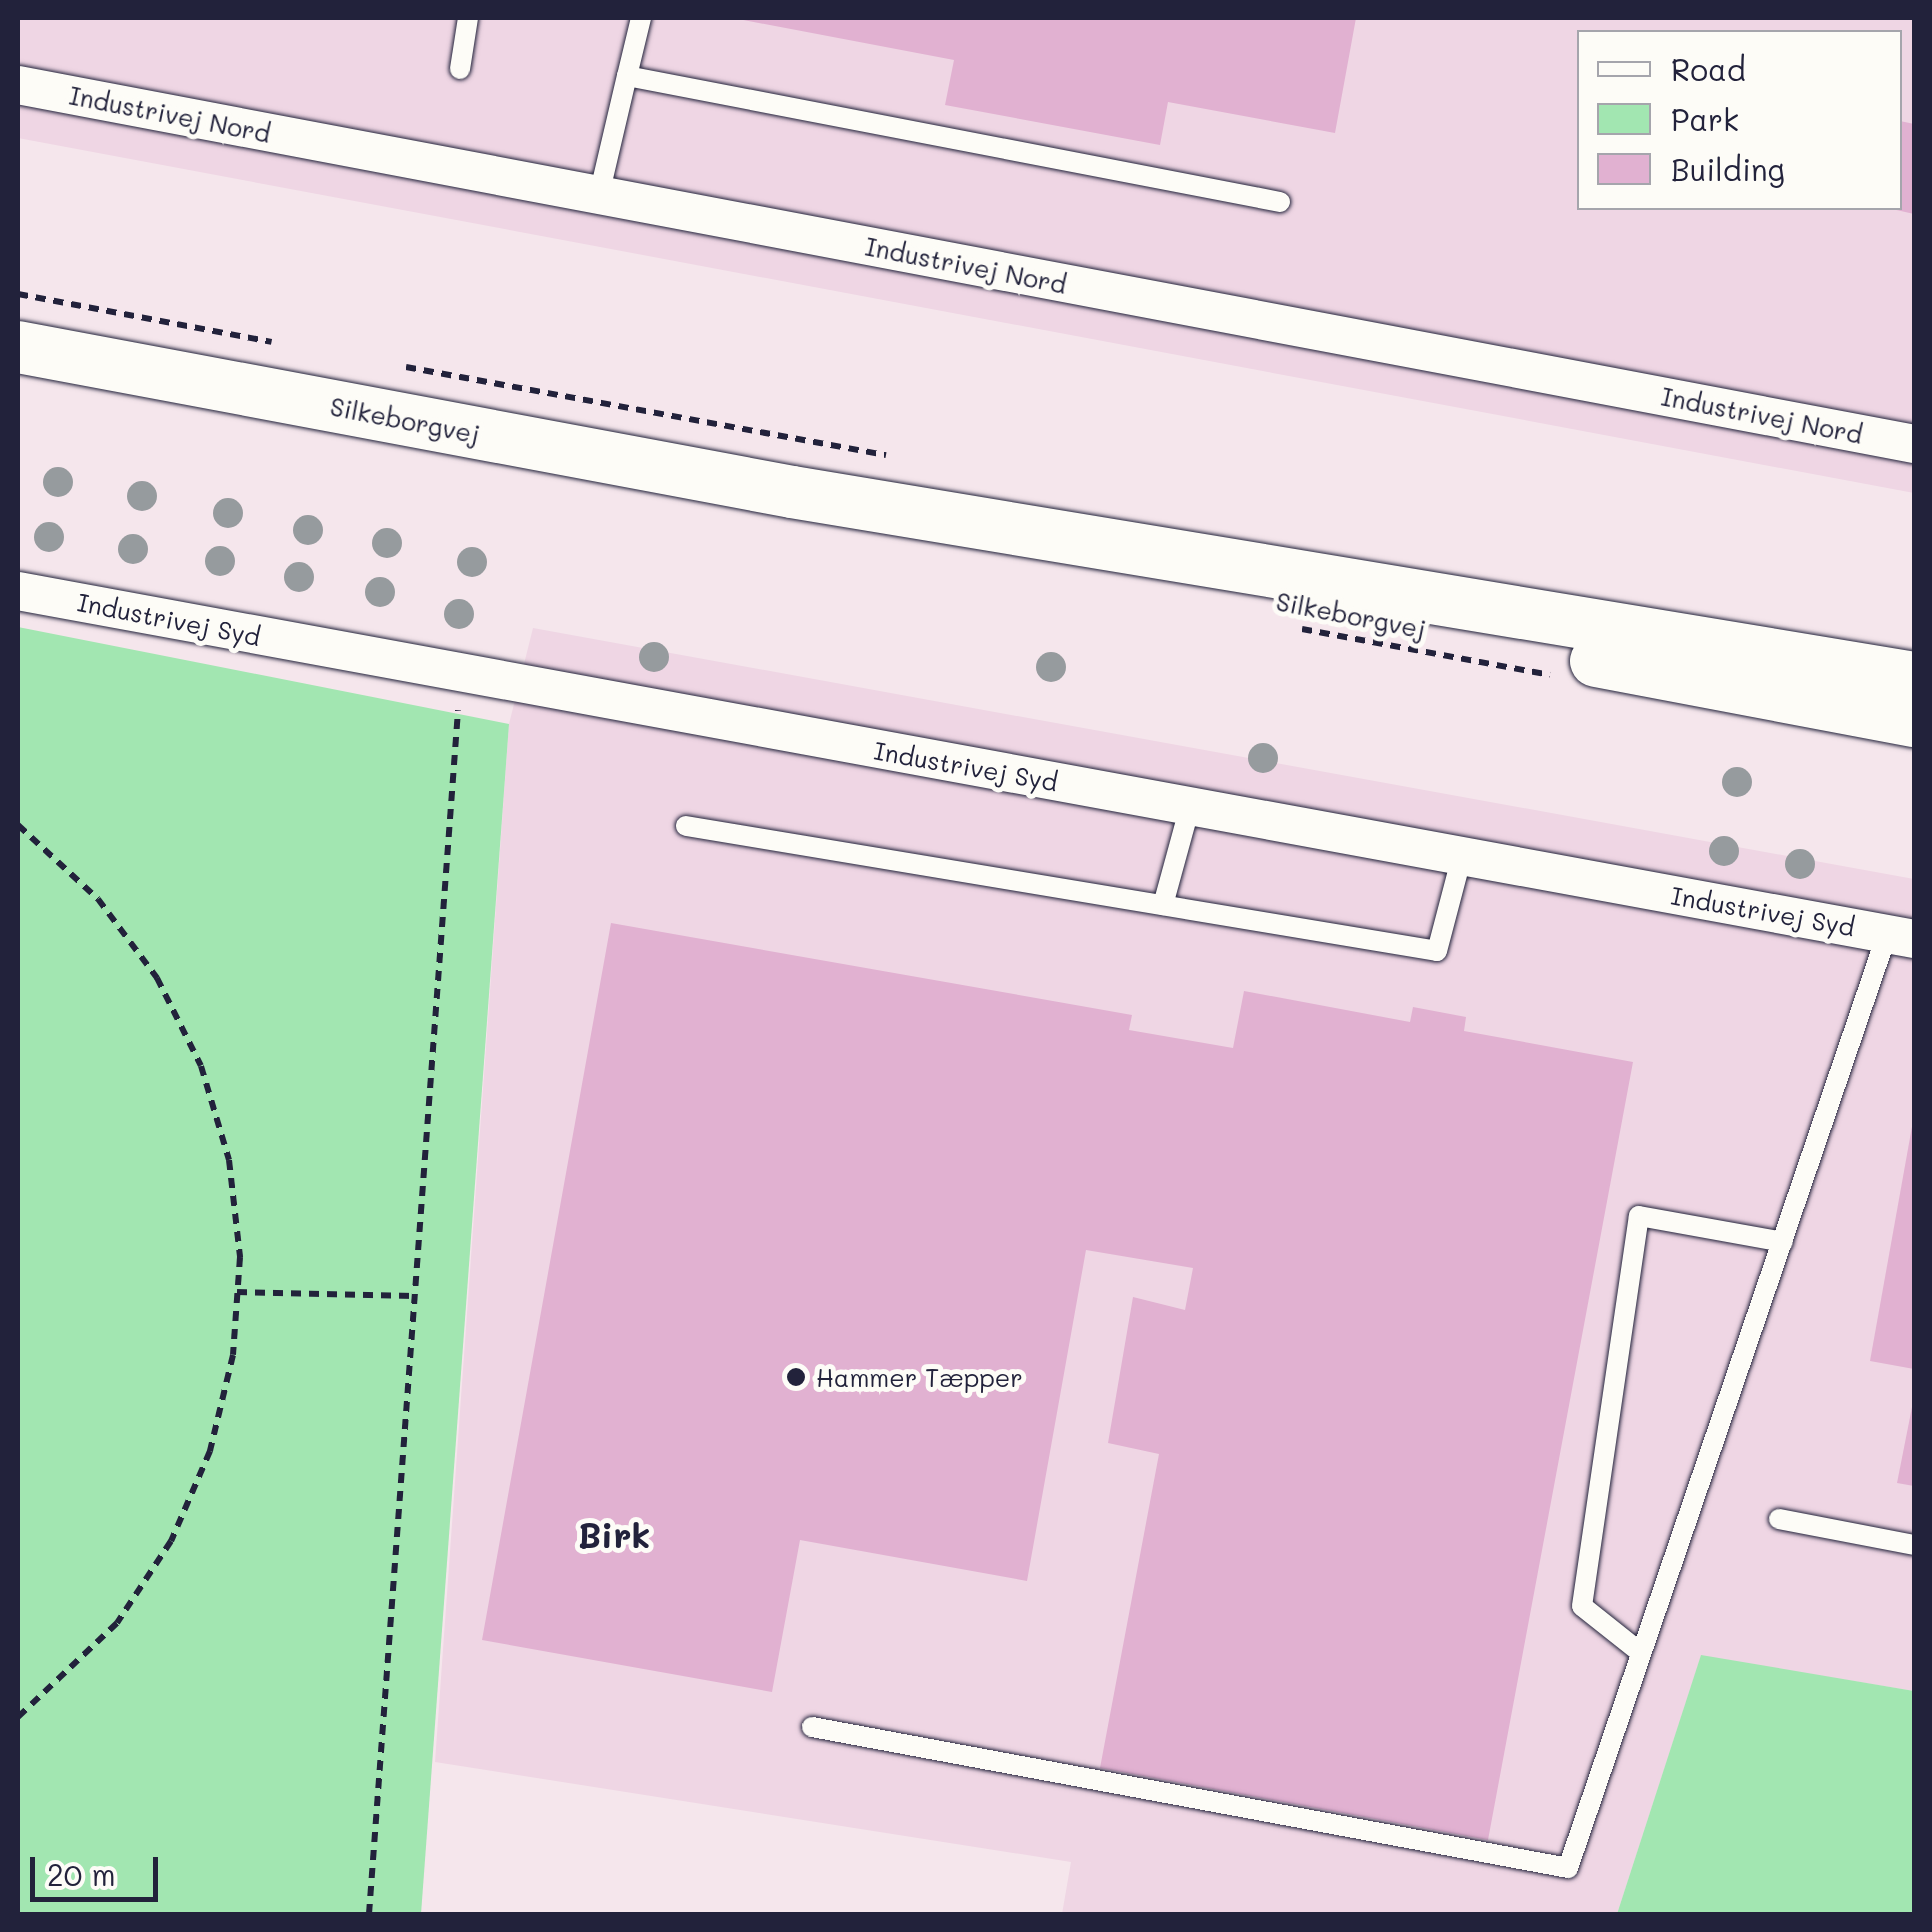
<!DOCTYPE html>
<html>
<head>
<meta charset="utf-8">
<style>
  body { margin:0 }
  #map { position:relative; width:1932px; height:1932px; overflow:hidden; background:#f5e6ec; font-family:Mali,sans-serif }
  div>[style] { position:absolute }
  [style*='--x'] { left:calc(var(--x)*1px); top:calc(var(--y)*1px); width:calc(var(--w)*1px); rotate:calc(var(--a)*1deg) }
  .built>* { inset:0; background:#efd6e4 }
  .green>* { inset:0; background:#a2e6b1 }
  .building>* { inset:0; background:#e1b1d1 }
  .path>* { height:6px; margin-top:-3px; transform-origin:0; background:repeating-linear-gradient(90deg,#22223b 0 10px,transparent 0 18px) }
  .roads { filter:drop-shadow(0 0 2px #22223b) drop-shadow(0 0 2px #22223b) }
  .service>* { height:20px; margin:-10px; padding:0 10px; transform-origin:10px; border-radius:10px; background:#fdfcf7 }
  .minor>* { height:38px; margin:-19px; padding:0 19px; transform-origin:19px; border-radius:19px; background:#fdfcf7 }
  .secondary>* { height:52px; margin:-26px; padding:0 26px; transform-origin:26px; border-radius:26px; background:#fdfcf7 }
  .trees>* { width:30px; height:30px; margin:-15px; border-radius:50%; background:#969b9e }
  .dots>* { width:28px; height:28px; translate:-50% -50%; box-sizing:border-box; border:5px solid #fdfcf7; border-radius:50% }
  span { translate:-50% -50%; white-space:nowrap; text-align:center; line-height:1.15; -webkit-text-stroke:10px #fdfcf7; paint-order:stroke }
  .street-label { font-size:25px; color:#22223b }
  .poi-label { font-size:25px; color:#22223b }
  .left { translate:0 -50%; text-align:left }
  .district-label { font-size:35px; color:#22223b; font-weight:700 }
  .frame { position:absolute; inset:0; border:20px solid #22223b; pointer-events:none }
  .legend { position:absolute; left:1577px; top:30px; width:325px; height:180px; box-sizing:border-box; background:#fdfcf7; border:2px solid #a5a5ac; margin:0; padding:12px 18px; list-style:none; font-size:30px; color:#22223b }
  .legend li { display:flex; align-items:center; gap:20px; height:50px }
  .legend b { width:50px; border:2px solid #a5a5ac }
  .scale { position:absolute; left:30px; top:1857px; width:128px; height:45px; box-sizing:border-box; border:5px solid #22223b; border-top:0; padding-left:12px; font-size:30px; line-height:35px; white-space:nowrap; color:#22223b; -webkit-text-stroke:8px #fdfcf7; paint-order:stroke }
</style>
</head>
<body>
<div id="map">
  <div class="built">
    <i style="clip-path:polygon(evenodd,18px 18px,1914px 18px,1914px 493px,18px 138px,18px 18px,1580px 32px,1900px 32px,1900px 208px,1580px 208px,1580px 32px)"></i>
    <i style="clip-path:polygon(533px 628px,1914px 879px,1914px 1691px,1701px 1656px,1617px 1914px,1062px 1914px,1071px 1862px,435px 1762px,509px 724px)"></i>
  </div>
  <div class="green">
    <i style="clip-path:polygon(18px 627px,509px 724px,421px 1914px,18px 1914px)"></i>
    <i style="clip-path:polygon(1701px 1655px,1914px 1691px,1914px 1914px,1617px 1914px)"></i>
  </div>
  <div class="building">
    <i style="clip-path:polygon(733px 18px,1356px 18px,1335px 133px,1168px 102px,1160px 145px,945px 105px,954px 60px)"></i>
    <i style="clip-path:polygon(1900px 121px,1914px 124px,1914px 214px,1892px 209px,1900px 208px)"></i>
    <i style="clip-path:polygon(611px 923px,1132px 1015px,1129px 1030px,1233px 1048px,1244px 991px,1410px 1022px,1413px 1007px,1466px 1017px,1464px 1031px,1633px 1062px,1488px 1840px,1100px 1768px,1159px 1454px,1108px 1443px,1133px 1297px,1185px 1310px,1193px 1268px,1086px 1250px,1027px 1581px,800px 1540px,772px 1692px,482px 1640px)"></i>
    <i style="clip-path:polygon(1913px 1121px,1914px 1121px,1914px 1369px,1870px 1361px)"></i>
    <i style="clip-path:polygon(1914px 1397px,1914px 1486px,1897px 1483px)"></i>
  </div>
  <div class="path">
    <i style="--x:18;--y:294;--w:258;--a:10.7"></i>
    <i style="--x:406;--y:367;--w:488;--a:10.4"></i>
    <i style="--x:1302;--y:629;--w:252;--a:10.5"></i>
    <i style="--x:18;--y:825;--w:109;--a:42.8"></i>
    <i style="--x:98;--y:899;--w:99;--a:53.2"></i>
    <i style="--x:157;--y:978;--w:98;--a:63.4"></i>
    <i style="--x:201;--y:1066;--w:98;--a:73.4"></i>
    <i style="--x:229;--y:1160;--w:98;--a:83.5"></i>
    <i style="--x:240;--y:1257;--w:98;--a:94.1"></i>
    <i style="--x:233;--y:1355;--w:99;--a:103.5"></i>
    <i style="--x:210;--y:1451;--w:98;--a:113.4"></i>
    <i style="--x:171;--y:1541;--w:98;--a:123.4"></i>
    <i style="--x:117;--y:1623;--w:137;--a:136.5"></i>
    <i style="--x:237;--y:1292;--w:177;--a:1.3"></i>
    <i style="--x:369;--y:1914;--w:1207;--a:-85.77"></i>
  </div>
  <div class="roads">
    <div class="service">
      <i style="--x:460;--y:69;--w:52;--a:-81.1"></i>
      <i style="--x:627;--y:76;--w:60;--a:-76.4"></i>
      <i style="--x:599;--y:195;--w:122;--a:-76.8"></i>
      <i style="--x:627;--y:76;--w:665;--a:10.92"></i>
      <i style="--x:686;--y:826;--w:761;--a:9.45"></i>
      <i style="--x:1437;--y:951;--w:98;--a:-75.3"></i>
      <i style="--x:1163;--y:905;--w:103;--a:-74.7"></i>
      <i style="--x:1779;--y:1519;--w:137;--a:10.9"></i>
      <i style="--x:1641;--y:1653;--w:75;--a:-141.5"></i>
      <i style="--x:1582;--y:1606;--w:394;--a:-81.7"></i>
      <i style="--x:1639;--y:1216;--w:146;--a:10.2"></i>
      <i style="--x:812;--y:1727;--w:769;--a:10.56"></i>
      <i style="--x:1568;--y:1868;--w:987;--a:-71.14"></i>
    </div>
    <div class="minor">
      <i style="--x:18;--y:85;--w:1930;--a:10.72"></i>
      <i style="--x:18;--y:591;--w:1928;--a:10.4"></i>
    </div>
    <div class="secondary">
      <i style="--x:18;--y:347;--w:787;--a:10.61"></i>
      <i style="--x:792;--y:492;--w:1137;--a:9.41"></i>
      <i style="--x:1596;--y:661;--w:324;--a:10.7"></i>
    </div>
  </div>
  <div class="trees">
    <i style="left:58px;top:482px"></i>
    <i style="left:142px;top:496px"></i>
    <i style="left:228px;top:513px"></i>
    <i style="left:308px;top:530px"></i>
    <i style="left:49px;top:537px"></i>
    <i style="left:387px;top:543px"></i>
    <i style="left:133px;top:549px"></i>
    <i style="left:220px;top:561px"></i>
    <i style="left:472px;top:562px"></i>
    <i style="left:299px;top:577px"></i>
    <i style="left:380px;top:592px"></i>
    <i style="left:459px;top:614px"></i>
    <i style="left:654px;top:657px"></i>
    <i style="left:1051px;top:667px"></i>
    <i style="left:1263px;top:758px"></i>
    <i style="left:1737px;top:782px"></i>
    <i style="left:1724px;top:851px"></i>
    <i style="left:1800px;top:864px"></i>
  </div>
  <div class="dots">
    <i style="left:796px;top:1377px;background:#22223b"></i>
  </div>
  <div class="street-label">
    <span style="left:170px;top:114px;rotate:11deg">Industrivej Nord</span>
    <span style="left:966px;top:265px;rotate:11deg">Industrivej Nord</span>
    <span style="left:1762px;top:415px;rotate:11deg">Industrivej Nord</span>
    <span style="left:405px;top:420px;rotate:11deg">Silkeborgvej</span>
    <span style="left:1351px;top:615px;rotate:11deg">Silkeborgvej</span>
    <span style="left:169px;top:619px;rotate:11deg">Industrivej Syd</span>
    <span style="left:966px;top:766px;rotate:10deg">Industrivej Syd</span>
    <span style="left:1763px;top:911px;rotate:10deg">Industrivej Syd</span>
  </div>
  <div class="poi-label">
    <span class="left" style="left:816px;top:1377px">Hammer Tæpper</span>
  </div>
  <div class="district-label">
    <span style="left:614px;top:1534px">Birk</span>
  </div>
  <div class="frame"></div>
  <ul class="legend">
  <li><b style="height:12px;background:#fdfcf7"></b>Road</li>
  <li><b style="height:28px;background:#a2e6b1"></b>Park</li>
  <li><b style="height:28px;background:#e1b1d1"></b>Building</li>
  </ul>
  <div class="scale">20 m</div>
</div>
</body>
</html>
